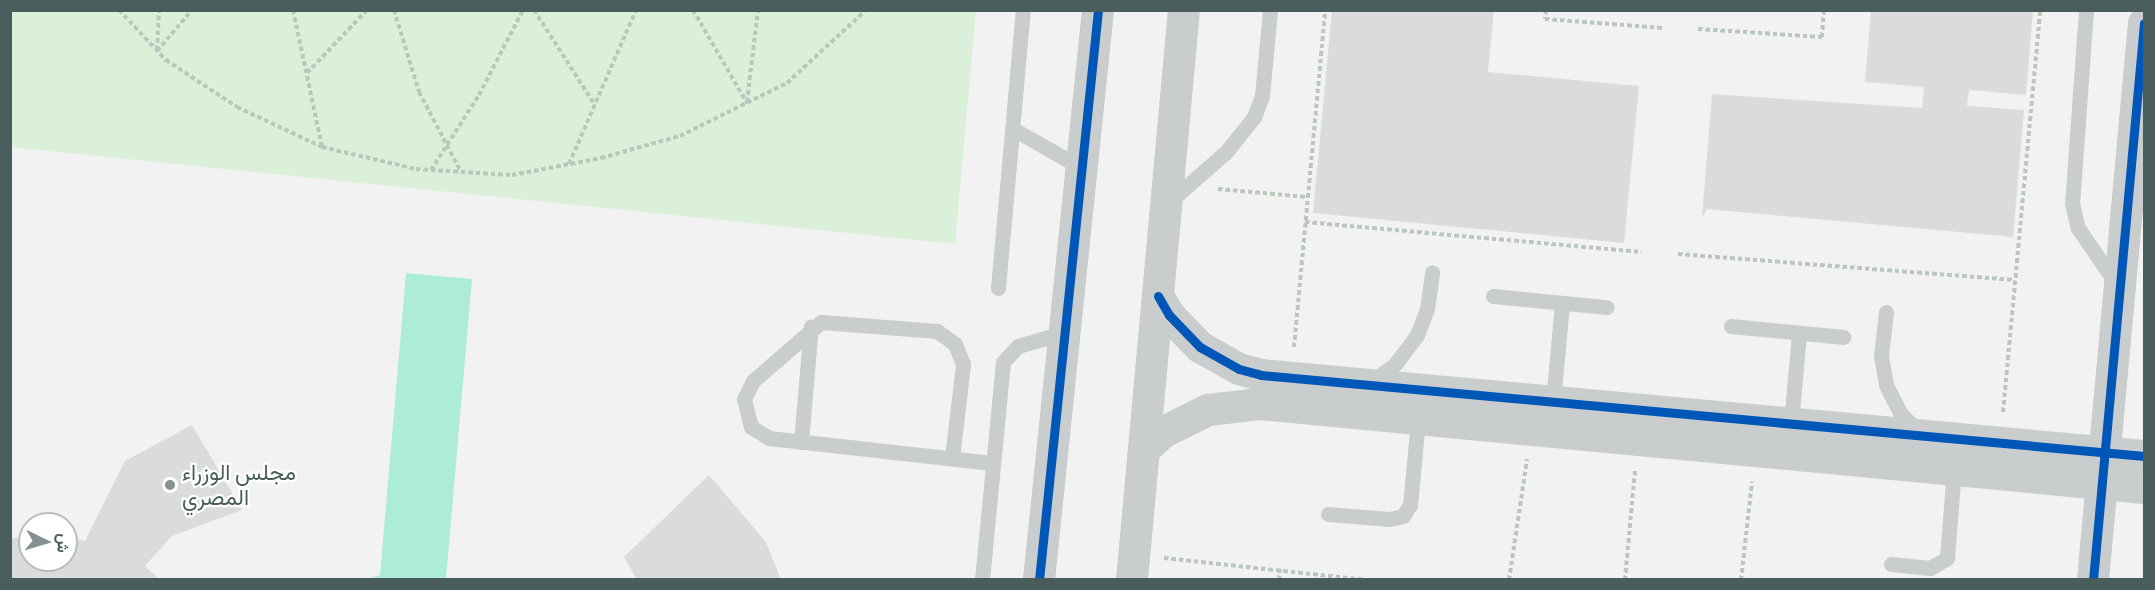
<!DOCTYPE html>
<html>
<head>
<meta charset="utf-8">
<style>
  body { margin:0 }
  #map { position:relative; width:2155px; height:590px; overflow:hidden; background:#f2f2f2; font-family:"PT Sans Narrow",Vazirmatn,sans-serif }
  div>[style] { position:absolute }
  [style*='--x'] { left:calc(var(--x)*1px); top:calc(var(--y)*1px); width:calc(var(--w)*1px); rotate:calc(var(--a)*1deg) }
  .green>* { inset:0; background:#daf0d8 }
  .water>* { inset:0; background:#aeecda }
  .building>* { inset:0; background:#dadbdb }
  .path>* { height:4px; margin-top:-2px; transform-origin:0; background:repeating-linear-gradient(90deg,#bac7bc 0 4.5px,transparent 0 7.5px) }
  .lane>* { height:15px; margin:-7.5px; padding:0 7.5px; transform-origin:7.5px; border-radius:7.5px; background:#c9cdcd }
  .street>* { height:32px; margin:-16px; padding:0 16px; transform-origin:16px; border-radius:16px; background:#c9cdcd }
  .cycleway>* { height:9px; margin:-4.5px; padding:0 4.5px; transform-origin:4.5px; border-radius:4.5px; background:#0057b8 }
  .dots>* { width:16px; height:16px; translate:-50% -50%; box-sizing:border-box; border:3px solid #fff; border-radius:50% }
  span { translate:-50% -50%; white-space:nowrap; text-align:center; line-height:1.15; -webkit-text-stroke:4.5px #fff; paint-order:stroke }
  .poi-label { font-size:22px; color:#495d5d }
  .left { translate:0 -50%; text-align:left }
  .frame { position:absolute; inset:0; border:12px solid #495d5d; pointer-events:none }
  .north { position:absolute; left:18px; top:512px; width:60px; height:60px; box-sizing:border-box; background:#fff; border:2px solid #b6bebe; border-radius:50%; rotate:95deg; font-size:16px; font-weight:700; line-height:24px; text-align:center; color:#495d5d }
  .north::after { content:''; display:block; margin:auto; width:21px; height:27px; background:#849191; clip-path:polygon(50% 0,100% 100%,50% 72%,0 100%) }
</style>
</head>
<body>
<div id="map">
  <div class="green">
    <i style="clip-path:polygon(11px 10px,976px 11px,955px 244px,11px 147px)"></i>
  </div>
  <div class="water">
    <i style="clip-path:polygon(406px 273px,472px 279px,446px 579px,367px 579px,380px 575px)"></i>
  </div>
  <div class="building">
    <i style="clip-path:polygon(1332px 10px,1494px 10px,1488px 72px,1639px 86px,1624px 243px,1313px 213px)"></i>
    <i style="clip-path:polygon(1871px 10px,2033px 10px,2026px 95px,1969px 90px,1967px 106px,2024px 110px,2013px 237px,1707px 209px,1702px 217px,1712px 94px,1922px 108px,1924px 87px,1865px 82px)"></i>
    <i style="clip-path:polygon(192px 425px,242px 510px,172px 536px,145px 566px,160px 580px,10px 580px,10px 539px,30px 534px,30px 560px,66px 560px,66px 537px,85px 541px,125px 461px)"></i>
    <i style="clip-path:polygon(709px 475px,766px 542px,781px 580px,637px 580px,624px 557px)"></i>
  </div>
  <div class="path">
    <i style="--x:119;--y:10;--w:69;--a:46.8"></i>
    <i style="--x:166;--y:60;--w:85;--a:33.5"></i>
    <i style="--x:237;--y:107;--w:94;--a:25.2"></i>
    <i style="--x:322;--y:147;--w:97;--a:13.2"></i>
    <i style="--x:416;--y:169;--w:96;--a:3.6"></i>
    <i style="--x:512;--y:175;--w:91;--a:-10.8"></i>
    <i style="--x:601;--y:158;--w:82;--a:-15.6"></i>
    <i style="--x:680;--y:136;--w:119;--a:-26.4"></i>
    <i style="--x:787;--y:83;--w:108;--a:-42.7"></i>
    <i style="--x:293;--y:10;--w:140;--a:78"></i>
    <i style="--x:394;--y:10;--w:86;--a:73"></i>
    <i style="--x:419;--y:92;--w:90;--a:62.3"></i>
    <i style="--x:534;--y:10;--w:113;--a:57.3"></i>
    <i style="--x:693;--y:10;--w:108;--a:59.9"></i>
    <i style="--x:1546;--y:10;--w:9;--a:96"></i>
    <i style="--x:1545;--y:19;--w:118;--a:4.4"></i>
    <i style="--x:1698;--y:29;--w:124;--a:3.7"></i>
    <i style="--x:1822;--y:37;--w:27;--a:-86"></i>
    <i style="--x:157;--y:50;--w:40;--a:-87.1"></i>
    <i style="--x:157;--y:51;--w:54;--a:-49.5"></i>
    <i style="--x:307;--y:73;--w:87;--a:-46.4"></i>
    <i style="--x:747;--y:102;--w:93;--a:-83.2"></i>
    <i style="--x:569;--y:164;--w:168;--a:-66.5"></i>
    <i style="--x:431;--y:170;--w:89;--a:-57.4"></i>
    <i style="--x:479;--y:95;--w:96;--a:-62.6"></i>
    <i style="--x:1218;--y:189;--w:89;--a:5.1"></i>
    <i style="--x:1305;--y:222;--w:338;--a:5.1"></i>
    <i style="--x:1678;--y:254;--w:338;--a:4.4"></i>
    <i style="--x:1294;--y:347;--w:338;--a:-84.7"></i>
    <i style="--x:2003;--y:412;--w:404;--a:-84.7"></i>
    <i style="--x:1164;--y:558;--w:204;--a:6.2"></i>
    <i style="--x:1279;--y:580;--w:11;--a:-85"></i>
    <i style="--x:1509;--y:580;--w:122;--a:-81.5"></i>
    <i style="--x:1625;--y:580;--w:110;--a:-84.8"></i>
    <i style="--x:1741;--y:580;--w:99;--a:-83.6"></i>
  </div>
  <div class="lane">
    <i style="--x:2086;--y:10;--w:194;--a:94.1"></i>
    <i style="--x:2072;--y:203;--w:26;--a:77"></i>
    <i style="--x:2078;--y:228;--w:69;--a:55.6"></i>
    <i style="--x:1013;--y:129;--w:79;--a:29.5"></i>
    <i style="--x:1170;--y:201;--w:74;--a:-41.2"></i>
    <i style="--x:1226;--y:152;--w:45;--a:-51.3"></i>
    <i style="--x:1254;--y:117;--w:22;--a:-69"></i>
    <i style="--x:1262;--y:96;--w:86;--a:-84.7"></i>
    <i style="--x:998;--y:288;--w:279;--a:-84.9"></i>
    <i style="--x:1493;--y:296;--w:114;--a:5.6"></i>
    <i style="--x:1886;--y:312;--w:44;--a:96.5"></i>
    <i style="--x:1881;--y:356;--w:29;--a:80"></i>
    <i style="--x:1886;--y:385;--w:31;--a:63"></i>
    <i style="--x:1900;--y:413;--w:27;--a:45"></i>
    <i style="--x:1731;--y:326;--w:113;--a:5.6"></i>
    <i style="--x:1372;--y:382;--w:31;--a:-38"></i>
    <i style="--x:1396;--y:363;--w:35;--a:-53"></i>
    <i style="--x:1417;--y:335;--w:28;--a:-69"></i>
    <i style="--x:1427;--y:309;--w:37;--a:-82"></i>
    <i style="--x:1553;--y:402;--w:99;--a:-84.8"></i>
    <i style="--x:1791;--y:423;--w:90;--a:-84.9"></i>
    <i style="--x:801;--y:442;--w:116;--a:-85.1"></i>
    <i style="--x:952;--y:458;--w:95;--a:-83.3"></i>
    <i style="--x:963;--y:364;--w:22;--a:-112"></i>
    <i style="--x:955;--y:344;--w:22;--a:-144"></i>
    <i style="--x:937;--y:331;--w:116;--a:-175.6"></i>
    <i style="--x:821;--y:322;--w:90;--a:139.1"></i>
    <i style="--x:753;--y:381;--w:20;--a:117"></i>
    <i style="--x:744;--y:399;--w:29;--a:76"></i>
    <i style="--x:751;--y:427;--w:21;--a:31"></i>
    <i style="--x:769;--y:438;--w:224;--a:6.4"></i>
    <i style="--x:1328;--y:514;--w:61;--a:4.7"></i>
    <i style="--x:1389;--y:519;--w:14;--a:-12"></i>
    <i style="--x:1403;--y:516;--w:13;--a:-58"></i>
    <i style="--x:1410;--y:505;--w:84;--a:-84.6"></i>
    <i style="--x:1891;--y:564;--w:39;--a:6"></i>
    <i style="--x:1930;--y:568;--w:20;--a:-30"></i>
    <i style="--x:1947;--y:558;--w:88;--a:-85.5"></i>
    <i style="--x:982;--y:580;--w:219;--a:-84.5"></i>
    <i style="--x:1003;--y:362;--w:22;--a:-47"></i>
    <i style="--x:1018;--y:346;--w:50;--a:-16.3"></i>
  </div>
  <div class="street">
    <i style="--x:1158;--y:296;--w:22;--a:60"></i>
    <i style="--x:1169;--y:315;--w:45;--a:45.9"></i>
    <i style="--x:1200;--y:347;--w:45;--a:29.4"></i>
    <i style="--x:1239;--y:369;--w:23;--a:15"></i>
    <i style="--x:1261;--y:375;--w:887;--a:5.24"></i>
    <i style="--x:1144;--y:450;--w:25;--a:-43"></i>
    <i style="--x:1162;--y:433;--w:51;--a:-26.6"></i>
    <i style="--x:1208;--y:410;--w:51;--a:-6.7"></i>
    <i style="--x:1259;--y:404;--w:889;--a:5.42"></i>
    <i style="--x:1039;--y:580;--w:573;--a:-84.09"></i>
    <i style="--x:1132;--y:580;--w:572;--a:-84.79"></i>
    <i style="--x:2093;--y:580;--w:559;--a:-84.77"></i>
  </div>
  <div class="cycleway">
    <i style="--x:1158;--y:296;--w:22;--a:60"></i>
    <i style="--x:1169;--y:315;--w:45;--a:45.9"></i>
    <i style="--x:1200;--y:347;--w:45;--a:29.4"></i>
    <i style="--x:1239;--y:369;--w:23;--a:15"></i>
    <i style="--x:1261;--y:375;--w:887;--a:5.24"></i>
    <i style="--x:1039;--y:580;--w:573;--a:-84.09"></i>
    <i style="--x:2093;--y:580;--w:559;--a:-84.77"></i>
  </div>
  <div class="dots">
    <i style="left:170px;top:485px;background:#849191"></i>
  </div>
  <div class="poi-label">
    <span class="left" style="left:182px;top:485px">مجلس الوزراء<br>المصري</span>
  </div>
  <div class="frame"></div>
  <div class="north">ش</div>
</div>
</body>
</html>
